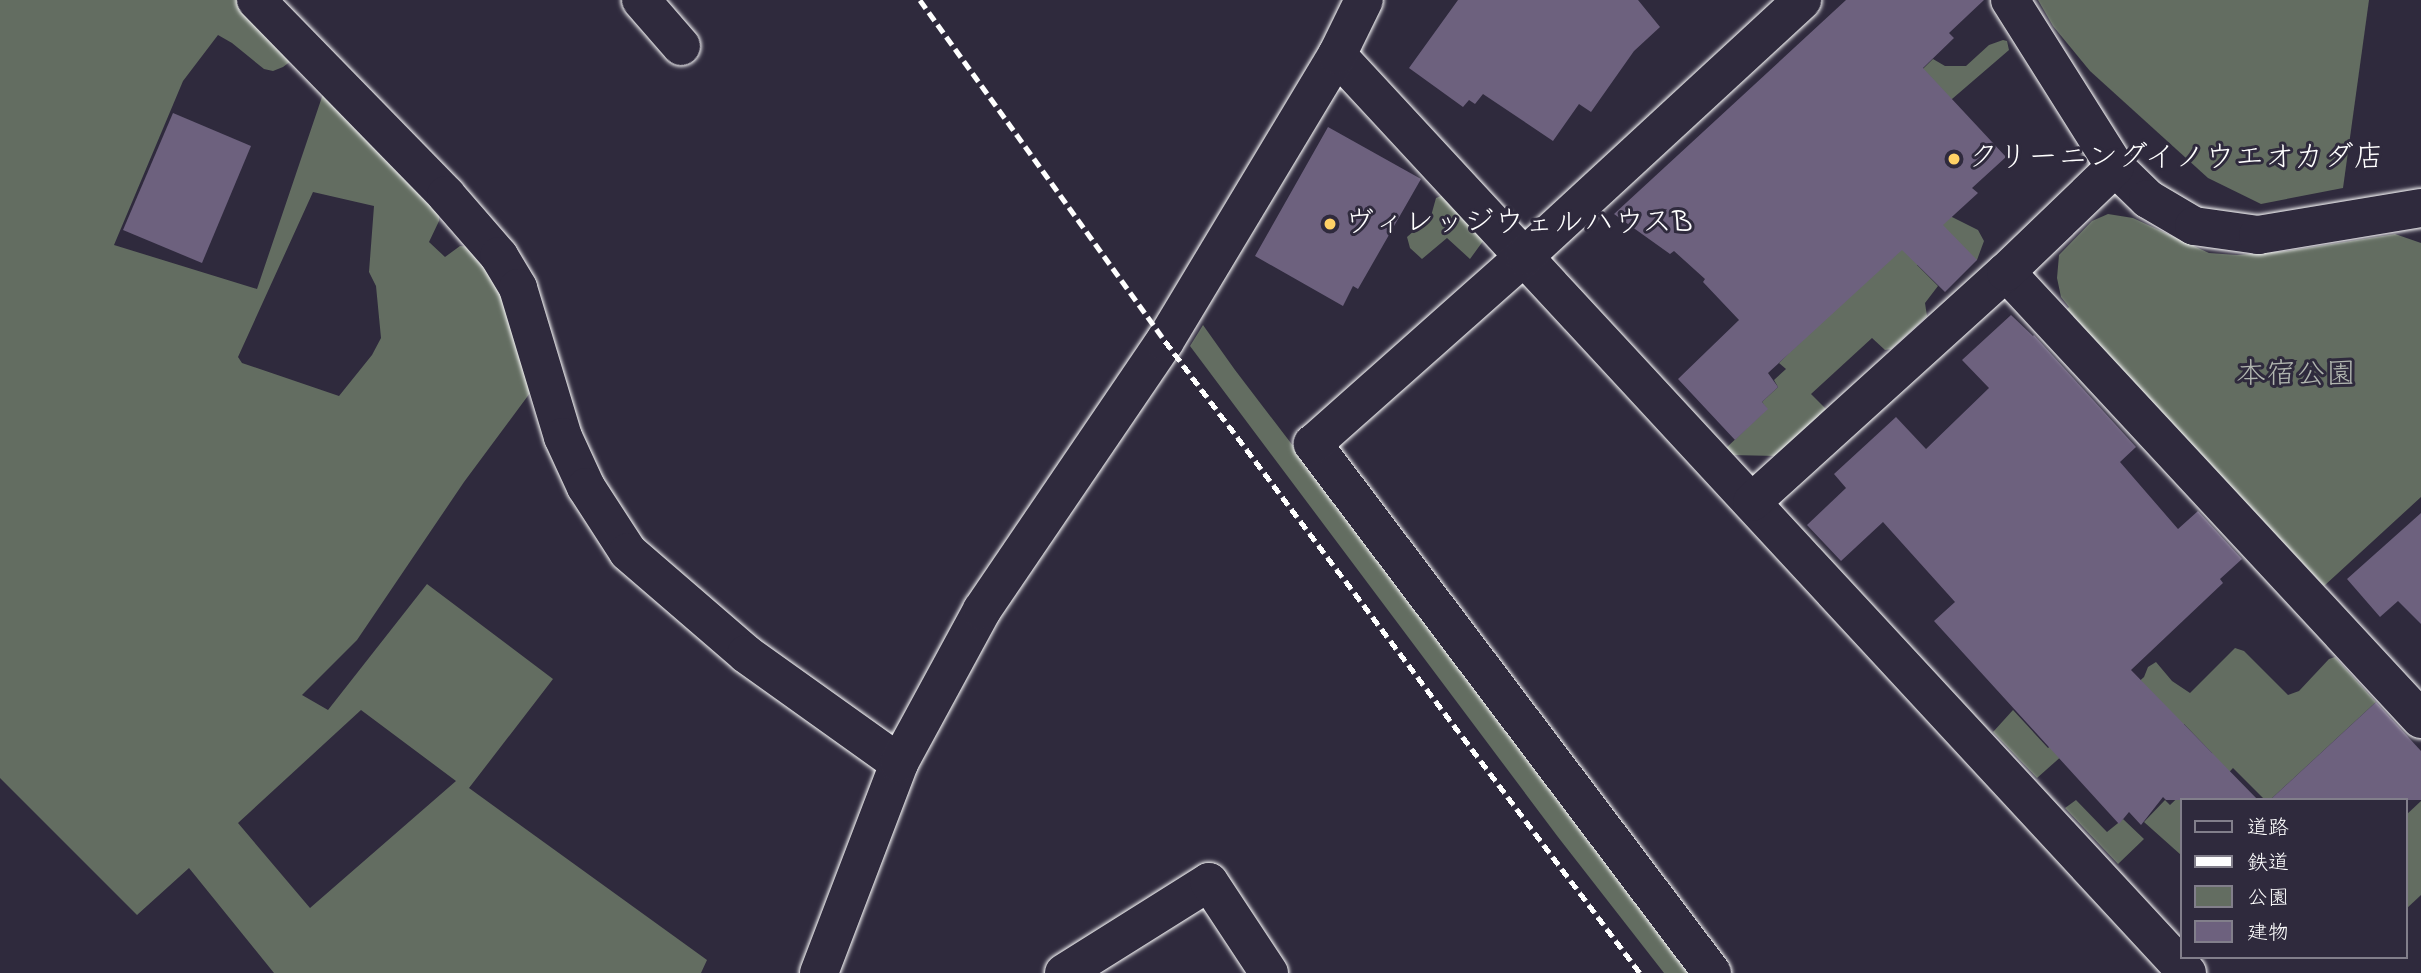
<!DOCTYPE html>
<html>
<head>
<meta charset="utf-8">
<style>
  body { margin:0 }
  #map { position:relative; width:2421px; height:973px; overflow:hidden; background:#2f2a3d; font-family:"Indie Flower","Klee One",sans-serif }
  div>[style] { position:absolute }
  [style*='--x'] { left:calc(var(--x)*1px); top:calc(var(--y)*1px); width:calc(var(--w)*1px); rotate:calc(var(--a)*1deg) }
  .green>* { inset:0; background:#636d61 }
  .building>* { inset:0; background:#6d617e }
  .roads { filter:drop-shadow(0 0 2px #fff) drop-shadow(0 0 2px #fff) }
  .minor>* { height:38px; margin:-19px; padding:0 19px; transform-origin:19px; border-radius:19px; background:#2f2a3d }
  .rail>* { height:5px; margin-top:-2.5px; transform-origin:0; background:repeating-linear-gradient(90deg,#fff 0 10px,transparent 0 15px) }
  .dots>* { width:19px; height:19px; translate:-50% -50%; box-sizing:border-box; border:4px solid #2f2a3d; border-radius:50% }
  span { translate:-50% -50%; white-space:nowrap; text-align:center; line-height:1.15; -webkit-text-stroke:6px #2f2a3d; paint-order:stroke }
  .poi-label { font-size:30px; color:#fff }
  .left { translate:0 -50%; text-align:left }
  .park-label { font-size:30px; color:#b1b6b0 }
  .legend { position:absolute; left:2180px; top:798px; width:228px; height:161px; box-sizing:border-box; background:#2f2a3d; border:2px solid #827f8b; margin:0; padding:9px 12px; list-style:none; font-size:21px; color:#fff }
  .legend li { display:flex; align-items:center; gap:14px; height:35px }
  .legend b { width:35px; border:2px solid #827f8b }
</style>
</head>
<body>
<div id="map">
  <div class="green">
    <i style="clip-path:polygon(evenodd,0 0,237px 0,299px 55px,283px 67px,273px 71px,264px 69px,232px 43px,218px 35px,183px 81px,114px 245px,257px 289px,325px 88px,439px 215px,439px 221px,429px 242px,445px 257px,460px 246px,472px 247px,509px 302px,530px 393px,464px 482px,357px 640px,302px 695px,328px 710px,427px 584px,553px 679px,469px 788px,707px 960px,701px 973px,274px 973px,189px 868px,137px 915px,0 778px,0 0,313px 192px,374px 206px,369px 272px,376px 286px,381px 338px,372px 355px,339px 396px,242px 363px,238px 357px,313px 192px,0 0,361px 710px,456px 781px,310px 908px,238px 823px,361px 710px)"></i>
    <i style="clip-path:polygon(2038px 0,2369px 0,2343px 188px,2261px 204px,2208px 178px,2090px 71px,2053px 26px)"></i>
    <i style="clip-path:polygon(2003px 40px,2007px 41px,2009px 50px,1909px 136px,1884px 107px,1933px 59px,1945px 66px,1966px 66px,1989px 45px)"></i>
    <i style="clip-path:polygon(1446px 194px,1486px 237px,1470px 259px,1447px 238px,1422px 259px,1410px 248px,1407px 237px,1431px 216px,1436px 198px)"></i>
    <i style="clip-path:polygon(1941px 205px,1952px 217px,1978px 230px,1984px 241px,1977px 260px,1917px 265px,1938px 286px,1925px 303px,1927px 316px,1891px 349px,1885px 350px,1872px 338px,1811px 394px,1827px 410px,1777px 456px,1730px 455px,1724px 450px,1767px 409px,1762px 402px,1778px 387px,1774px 380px,1786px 369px,1779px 363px)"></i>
    <i style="clip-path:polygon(2108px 214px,2133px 218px,2209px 253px,2237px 255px,2287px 251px,2395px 234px,2421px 243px,2421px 497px,2324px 586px,2066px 310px,2069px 307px,2061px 297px,2057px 278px,2059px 255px,2092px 221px)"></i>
    <i style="clip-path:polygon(1203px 325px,1235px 370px,1696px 973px,1664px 973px,1558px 837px,1190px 346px)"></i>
    <i style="clip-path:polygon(2235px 648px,2244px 651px,2288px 695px,2299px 691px,2329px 659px,2335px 657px,2376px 702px,2270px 800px,2265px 800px,2233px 768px,2218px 784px,2212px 753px,2184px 724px,2173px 734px,2116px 702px,2144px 677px,2148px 667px,2156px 662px,2172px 681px,2190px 693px)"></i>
    <i style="clip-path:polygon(2013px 710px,2048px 748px,2053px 744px,2064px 754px,2037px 778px,1993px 732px)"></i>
    <i style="clip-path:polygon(2189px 787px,2181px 800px,2181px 855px,2144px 822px,2165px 800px,2170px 805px)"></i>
    <i style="clip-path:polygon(2076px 800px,2107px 832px,2123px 819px,2144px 839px,2118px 864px,2065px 808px)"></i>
    <i style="clip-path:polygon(2421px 801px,2421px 895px,2405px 910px,2405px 816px)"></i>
  </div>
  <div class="building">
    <i style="clip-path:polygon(1458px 0,1638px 0,1660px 27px,1634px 51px,1591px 112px,1579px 104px,1553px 141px,1483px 94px,1475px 104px,1469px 100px,1463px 107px,1409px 68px)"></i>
    <i style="clip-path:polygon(1846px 0,1984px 0,1949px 33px,1954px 38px,1923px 68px,2006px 157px,1972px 188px,1978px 193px,1943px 225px,1977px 260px,1945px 292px,1902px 250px,1768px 373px,1778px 387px,1762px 402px,1768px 409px,1735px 440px,1678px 379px,1739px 320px,1703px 282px,1705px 279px,1674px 251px,1670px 254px,1614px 214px)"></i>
    <i style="clip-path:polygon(173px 113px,251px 146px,202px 263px,123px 230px)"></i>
    <i style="clip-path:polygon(1328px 127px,1421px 179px,1358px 289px,1353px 286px,1343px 306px,1255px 256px)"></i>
    <i style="clip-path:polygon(2011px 315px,2033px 336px,2034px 335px,2136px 447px,2120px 462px,2178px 529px,2198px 511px,2242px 559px,2220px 579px,2223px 583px,2131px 670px,2258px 800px,2166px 800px,2163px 797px,2141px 825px,2129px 812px,2119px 824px,1934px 621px,1955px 602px,1883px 522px,1841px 561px,1807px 525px,1846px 488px,1834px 474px,1896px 417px,1926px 449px,1989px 388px,1962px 360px)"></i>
    <i style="clip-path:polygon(2421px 513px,2421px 624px,2398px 601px,2380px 617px,2347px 579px)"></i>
    <i style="clip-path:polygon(2376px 702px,2421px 751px,2421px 800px,2270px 800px)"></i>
  </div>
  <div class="roads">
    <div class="minor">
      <i style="--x:256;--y:0;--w:272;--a:45.7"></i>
      <i style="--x:446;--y:195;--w:81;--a:49"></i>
      <i style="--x:499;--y:256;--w:37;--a:59"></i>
      <i style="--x:518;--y:288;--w:156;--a:73.2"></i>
      <i style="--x:563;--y:437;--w:55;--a:65.3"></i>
      <i style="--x:586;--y:487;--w:77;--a:57.1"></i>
      <i style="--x:628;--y:552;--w:156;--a:40.8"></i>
      <i style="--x:746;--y:654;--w:188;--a:35.5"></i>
      <i style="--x:641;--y:0;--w:61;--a:49"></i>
      <i style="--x:2010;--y:0;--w:197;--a:57.8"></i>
      <i style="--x:2115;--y:167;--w:46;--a:44.1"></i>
      <i style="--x:2148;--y:199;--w:53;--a:30.4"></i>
      <i style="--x:2194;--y:226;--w:65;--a:8"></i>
      <i style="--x:2258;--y:235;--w:165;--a:-9.4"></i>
      <i style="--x:1337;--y:55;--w:1251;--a:47.2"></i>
      <i style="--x:2006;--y:272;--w:610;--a:47.13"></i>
      <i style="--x:1752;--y:502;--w:343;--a:-42.2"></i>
      <i style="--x:2006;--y:272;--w:151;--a:-43.9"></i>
      <i style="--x:819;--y:973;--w:225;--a:-69.1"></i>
      <i style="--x:899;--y:763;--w:174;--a:-61.5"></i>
      <i style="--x:982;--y:610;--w:325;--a:-55.8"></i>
      <i style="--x:1165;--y:341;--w:334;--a:-59"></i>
      <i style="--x:1337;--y:55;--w:61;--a:-63.9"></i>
      <i style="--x:1064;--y:973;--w:171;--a:-32.1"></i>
      <i style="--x:1209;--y:882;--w:109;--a:56.6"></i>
      <i style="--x:1712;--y:973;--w:663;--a:-127.03"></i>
      <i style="--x:1313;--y:444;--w:283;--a:-41.6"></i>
      <i style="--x:1525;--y:256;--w:377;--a:-42.7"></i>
    </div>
  </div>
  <div class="rail">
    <i style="--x:920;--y:0;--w:420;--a:54.3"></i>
    <i style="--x:1165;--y:341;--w:791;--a:53.07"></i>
  </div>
  <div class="dots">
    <i style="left:1954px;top:159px;background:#ffd166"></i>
    <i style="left:1330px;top:224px;background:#ffd166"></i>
  </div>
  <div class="poi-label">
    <span class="left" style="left:1968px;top:159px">クリーニングイノウエオカダ店</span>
    <span class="left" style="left:1344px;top:224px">ヴィレッジウェルハウスB</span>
  </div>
  <div class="park-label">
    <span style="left:2296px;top:376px">本宿公園</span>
  </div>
  <ul class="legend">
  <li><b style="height:9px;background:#2f2a3d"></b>道路</li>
  <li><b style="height:9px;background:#fff"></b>鉄道</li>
  <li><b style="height:19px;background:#636d61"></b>公園</li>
  <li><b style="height:19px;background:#6d617e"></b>建物</li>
  </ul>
</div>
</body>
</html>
